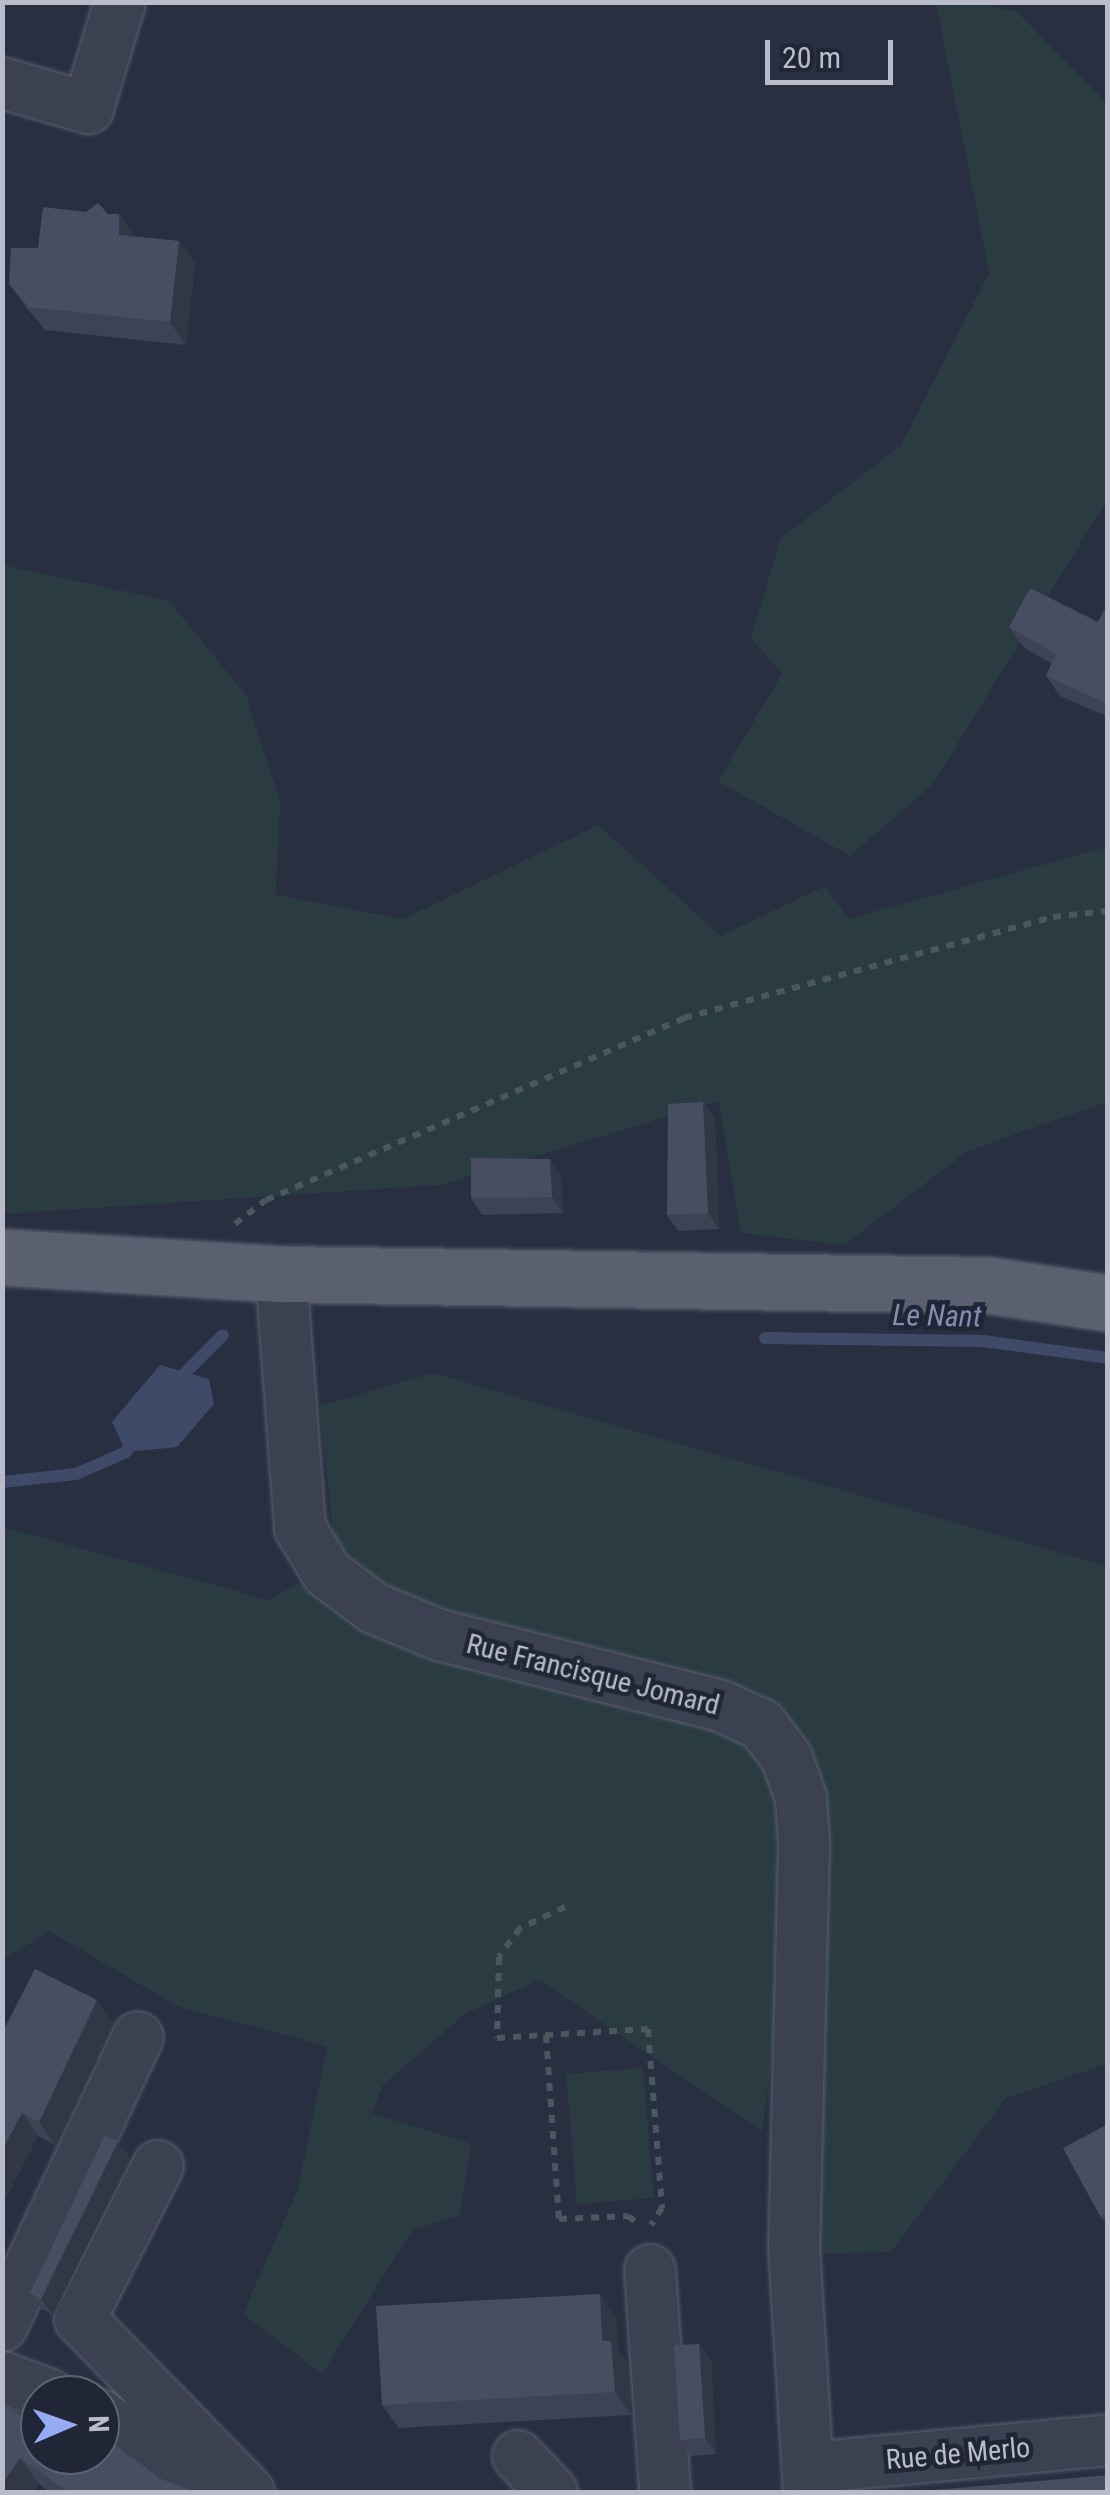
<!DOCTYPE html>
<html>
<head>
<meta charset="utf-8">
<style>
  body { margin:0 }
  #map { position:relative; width:1110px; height:2495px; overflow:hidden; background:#282f41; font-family:"Roboto Condensed",sans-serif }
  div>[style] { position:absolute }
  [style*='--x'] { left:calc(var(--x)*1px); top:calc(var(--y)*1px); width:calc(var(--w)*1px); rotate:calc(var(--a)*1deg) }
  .green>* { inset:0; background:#2a3b42 }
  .water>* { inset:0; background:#3f4a69 }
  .stream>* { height:12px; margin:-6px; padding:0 6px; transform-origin:6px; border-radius:6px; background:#3f4a69 }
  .path>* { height:6px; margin-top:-3px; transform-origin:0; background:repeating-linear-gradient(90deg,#48585e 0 8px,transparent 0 16px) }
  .roads { filter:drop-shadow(0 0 2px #5a5f6e) drop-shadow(0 0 2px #5a5f6e) }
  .minor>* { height:50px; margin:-25px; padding:0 25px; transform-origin:25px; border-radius:25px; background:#3c4151 }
  .major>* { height:55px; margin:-27.5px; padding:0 27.5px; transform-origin:27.5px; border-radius:27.5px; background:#5a6070 }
  .wall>* { inset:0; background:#3d4354 }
  .shaded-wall>* { inset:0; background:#323745 }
  .building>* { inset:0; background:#474e62 }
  span { translate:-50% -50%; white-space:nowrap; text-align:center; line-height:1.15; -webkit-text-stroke:9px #212636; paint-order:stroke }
  .street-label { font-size:28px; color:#b9bdcb }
  .water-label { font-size:30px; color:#828eb0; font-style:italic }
  .frame { position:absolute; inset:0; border:5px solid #b9bdcb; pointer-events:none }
  .north { position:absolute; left:20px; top:2375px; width:100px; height:100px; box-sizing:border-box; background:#212636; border:2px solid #5e6272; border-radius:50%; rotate:88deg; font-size:28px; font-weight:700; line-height:40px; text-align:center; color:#b9bdcb }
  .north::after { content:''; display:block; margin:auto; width:35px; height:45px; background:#95abf3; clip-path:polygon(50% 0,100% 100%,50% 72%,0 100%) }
  .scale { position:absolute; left:765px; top:40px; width:128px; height:45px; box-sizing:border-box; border:5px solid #b9bdcb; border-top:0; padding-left:12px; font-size:30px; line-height:35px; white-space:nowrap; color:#b9bdcb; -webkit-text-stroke:8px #212636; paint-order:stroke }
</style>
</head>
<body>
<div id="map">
  <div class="green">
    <i style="clip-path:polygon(936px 3px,979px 3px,1017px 12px,1107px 103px,1107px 500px,933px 784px,850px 856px,718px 781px,782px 674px,751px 638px,781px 538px,901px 445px,989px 273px)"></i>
    <i style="clip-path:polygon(3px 565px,169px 601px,246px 695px,280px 802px,276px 895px,403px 919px,598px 825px,721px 936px,825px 886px,848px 919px,1107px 847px,1107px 1102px,968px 1151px,844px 1245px,741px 1233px,719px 1101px,440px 1185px,3px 1214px)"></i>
    <i style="clip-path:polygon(432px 1373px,1107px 1566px,1107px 2064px,1006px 2098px,891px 2252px,814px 2254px,820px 1799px,787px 1716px,575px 1650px,744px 1742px,762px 1759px,776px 1792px,782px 1837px,778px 2012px,762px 2131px,539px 1980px,465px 2014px,383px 2085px,372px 2113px,471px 2144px,460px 2216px,413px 2229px,322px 2374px,243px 2314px,298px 2189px,327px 2046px,179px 2007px,49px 1931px,3px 1960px,3px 1527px,269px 1600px,336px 1562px,320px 1406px)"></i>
    <i style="clip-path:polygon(643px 2068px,654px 2198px,577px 2204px,566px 2074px)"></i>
  </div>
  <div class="water">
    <i style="clip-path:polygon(160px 1365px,209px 1379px,214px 1404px,177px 1447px,126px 1452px,112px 1422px)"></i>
  </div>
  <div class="stream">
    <i style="--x:765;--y:1338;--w:218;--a:0.8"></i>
    <i style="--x:983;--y:1341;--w:126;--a:7.7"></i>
    <i style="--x:174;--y:1384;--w:69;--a:-45"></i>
    <i style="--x:2;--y:1482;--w:74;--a:-6.2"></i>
    <i style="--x:76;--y:1474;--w:55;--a:-23.7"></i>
    <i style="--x:126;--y:1452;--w:14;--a:-54"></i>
  </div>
  <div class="path">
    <i style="--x:235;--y:1224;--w:39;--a:-38"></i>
    <i style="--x:266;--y:1200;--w:456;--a:-23.5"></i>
    <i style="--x:684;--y:1018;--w:383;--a:-15.3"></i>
    <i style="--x:1053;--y:917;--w:55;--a:-6.2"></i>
    <i style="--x:565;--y:1907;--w:50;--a:155"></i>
    <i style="--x:520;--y:1928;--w:36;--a:126"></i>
    <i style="--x:499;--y:1957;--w:81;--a:91.4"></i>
    <i style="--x:497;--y:2038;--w:151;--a:-3.4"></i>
    <i style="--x:648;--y:2029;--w:180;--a:85.5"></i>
    <i style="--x:662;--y:2208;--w:20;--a:123"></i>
    <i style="--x:546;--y:2035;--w:184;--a:86"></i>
    <i style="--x:559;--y:2219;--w:69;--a:-2.5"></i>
    <i style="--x:628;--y:2216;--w:15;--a:37"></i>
  </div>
  <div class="roads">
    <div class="minor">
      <i style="--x:2;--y:83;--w:90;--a:16.2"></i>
      <i style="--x:88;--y:108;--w:111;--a:-73.2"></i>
      <i style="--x:281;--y:1274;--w:255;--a:85.7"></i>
      <i style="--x:300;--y:1528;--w:52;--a:59"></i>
      <i style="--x:327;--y:1573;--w:59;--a:36.7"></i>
      <i style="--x:374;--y:1608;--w:70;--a:22.6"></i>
      <i style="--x:439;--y:1635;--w:291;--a:14.1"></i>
      <i style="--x:721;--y:1706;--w:45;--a:24.9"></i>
      <i style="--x:762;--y:1725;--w:41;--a:52.9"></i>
      <i style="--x:787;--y:1758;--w:42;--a:70.7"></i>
      <i style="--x:801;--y:1798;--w:46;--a:86.3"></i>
      <i style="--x:804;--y:1844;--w:403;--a:91.4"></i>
      <i style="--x:794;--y:2247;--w:245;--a:86.5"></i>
      <i style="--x:158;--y:2166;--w:172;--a:117"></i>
      <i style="--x:80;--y:2319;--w:242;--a:45.7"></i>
      <i style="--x:650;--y:2270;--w:223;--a:86.1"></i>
      <i style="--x:2;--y:2326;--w:319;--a:-64.8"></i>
      <i style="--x:2;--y:2377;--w:51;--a:20.6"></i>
      <i style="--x:100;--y:2415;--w:117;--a:34.9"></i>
      <i style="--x:196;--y:2482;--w:41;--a:-2.8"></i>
      <i style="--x:518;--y:2456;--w:50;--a:46.6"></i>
      <i style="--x:808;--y:2468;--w:301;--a:-5.3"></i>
    </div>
    <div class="major">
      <i style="--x:2;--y:1257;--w:280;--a:3.5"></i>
      <i style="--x:281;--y:1274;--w:707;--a:0.89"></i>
      <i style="--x:988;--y:1285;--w:121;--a:8.5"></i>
    </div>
  </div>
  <div class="wall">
    <i style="clip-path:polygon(108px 214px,119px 214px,135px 237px,179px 241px,195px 264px,186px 345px,45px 330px,26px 307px,9px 284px)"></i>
    <i style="clip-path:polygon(1108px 612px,1108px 717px,1060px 696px,1046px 676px,1052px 664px,1023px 647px,1009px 627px,1098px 622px)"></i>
    <i style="clip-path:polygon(703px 1102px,715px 1118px,719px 1229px,678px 1231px,667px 1215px)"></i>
    <i style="clip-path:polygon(561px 1175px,563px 1213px,482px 1215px,471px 1198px)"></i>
    <i style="clip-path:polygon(97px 2000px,113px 2023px,55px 2145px,38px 2136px,2px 2205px,2px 2033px)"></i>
    <i style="clip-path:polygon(1108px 2124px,1108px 2226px,1100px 2216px)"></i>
    <i style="clip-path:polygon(118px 2142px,130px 2158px,53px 2315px,42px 2309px,30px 2293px)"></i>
    <i style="clip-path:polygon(600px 2294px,616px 2318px,618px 2350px,628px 2364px,631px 2415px,399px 2428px,382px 2405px)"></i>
    <i style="clip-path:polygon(699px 2344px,711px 2360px,716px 2454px,691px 2456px,680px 2440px)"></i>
    <i style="clip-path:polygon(2px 2403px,40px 2428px,195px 2492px,50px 2492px,39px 2484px,33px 2492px,2px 2492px)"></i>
  </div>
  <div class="shaded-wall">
    <i style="clip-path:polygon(119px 214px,136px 238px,119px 235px)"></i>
    <i style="clip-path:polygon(179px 241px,195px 264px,186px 345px,170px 322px)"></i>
    <i style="clip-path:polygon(703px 1102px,715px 1118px,719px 1229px,708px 1213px)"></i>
    <i style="clip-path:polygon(550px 1159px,561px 1175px,563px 1213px,552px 1197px)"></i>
    <i style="clip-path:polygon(97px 2000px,113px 2023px,55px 2145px,39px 2122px)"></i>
    <i style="clip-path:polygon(22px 2113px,38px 2136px,2px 2205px,2px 2150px)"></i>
    <i style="clip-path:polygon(118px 2142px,130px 2158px,53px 2315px,41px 2299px)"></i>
    <i style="clip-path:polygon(600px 2294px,616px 2318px,618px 2350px,628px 2364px,631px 2415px,615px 2392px,602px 2341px)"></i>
    <i style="clip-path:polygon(699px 2344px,711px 2360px,716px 2454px,705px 2438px)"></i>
    <i style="clip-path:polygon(20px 2458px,39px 2484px,33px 2492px,2px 2492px,2px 2484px)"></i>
  </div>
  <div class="building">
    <i style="clip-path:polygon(98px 203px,108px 214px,119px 214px,119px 235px,179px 241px,170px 322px,29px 307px,9px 284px,11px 248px,38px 248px,43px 207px,86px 212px)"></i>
    <i style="clip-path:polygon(1030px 588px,1098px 622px,1104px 610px,1108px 612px,1108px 704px,1046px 676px,1056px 654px,1009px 627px)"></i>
    <i style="clip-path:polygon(703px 1102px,708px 1213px,667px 1215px,668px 1104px)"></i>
    <i style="clip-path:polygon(471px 1158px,550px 1159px,552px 1197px,471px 1198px)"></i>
    <i style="clip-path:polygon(35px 1969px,97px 2000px,39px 2122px,22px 2113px,2px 2150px,2px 2033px)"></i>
    <i style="clip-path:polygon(1108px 2124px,1108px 2212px,1100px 2216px,1063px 2148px)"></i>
    <i style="clip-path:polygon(105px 2135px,118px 2142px,41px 2299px,30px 2293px)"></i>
    <i style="clip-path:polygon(600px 2294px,602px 2341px,611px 2341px,615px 2392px,382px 2405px,376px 2306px)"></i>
    <i style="clip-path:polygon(699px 2344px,705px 2438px,680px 2440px,674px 2345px)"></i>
    <i style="clip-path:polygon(2px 2403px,40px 2428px,40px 2455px,100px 2455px,100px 2434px,161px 2479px,195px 2492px,69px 2492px,20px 2458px,2px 2484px)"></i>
    <i style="clip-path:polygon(1108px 2475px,1108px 2492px,912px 2492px)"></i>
  </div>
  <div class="street-label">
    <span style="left:593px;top:1675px;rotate:14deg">Rue Francisque Jomard</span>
    <span style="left:958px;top:2454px;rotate:-5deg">Rue de Merlo</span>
  </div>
  <div class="water-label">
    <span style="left:937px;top:1316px;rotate:1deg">Le Nant</span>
  </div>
  <div class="frame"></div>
  <div class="north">N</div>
  <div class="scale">20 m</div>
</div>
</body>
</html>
